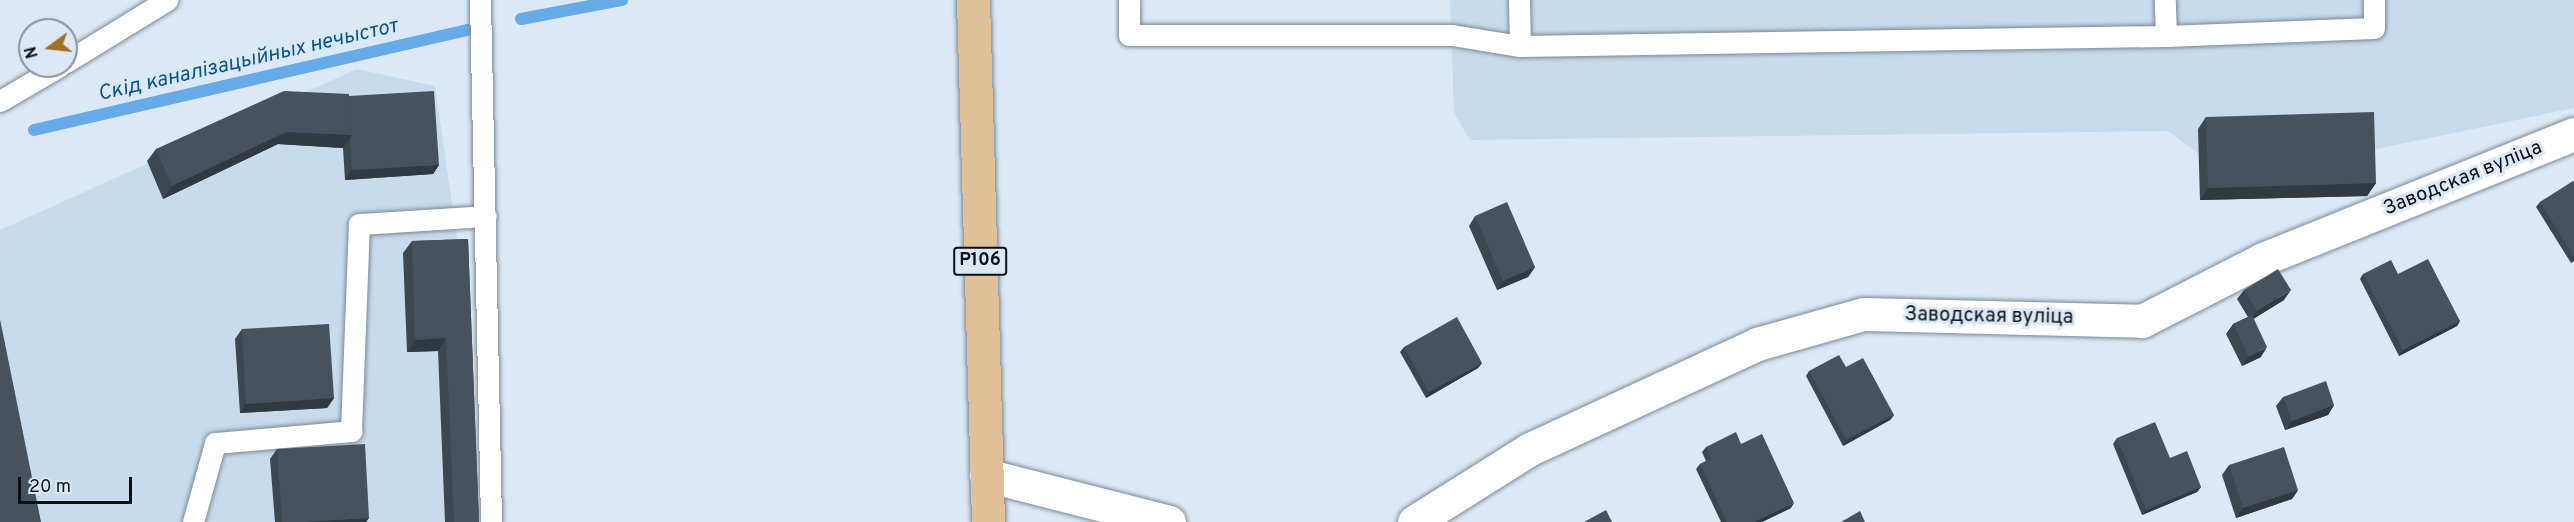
<!DOCTYPE html>
<html>
<head>
<meta charset="utf-8">
<style>
  body { margin:0 }
  #map { position:relative; width:2574px; height:522px; overflow:hidden; background:#dbe9f7; font-family:Overpass,sans-serif }
  div>[style] { position:absolute }
  [style*='--x'] { left:calc(var(--x)*1px); top:calc(var(--y)*1px); width:calc(var(--w)*1px); rotate:calc(var(--a)*1deg) }
  .built>* { inset:0; background:#c7dbed }
  .stream>* { height:12px; margin:-6px; padding:0 6px; transform-origin:6px; border-radius:6px; background:#67aae8 }
  .roads { filter:drop-shadow(0 0 2px #7b8894) drop-shadow(0 0 2px #7b8894) }
  .service>* { height:21px; margin:-10.5px; padding:0 10.5px; transform-origin:10.5px; border-radius:10.5px; background:#fff }
  .minor>* { height:33px; margin:-16.5px; padding:0 16.5px; transform-origin:16.5px; border-radius:16.5px; background:#fff }
  .primary>* { height:33px; margin:-16.5px; padding:0 16.5px; transform-origin:16.5px; border-radius:16.5px; background:#e0c197 }
  .wall>* { inset:0; background:#3c4750 }
  .shaded-wall>* { inset:0; background:#313941 }
  .building>* { inset:0; background:#46525d }
  span { translate:-50% -50%; white-space:nowrap; text-align:center; line-height:1.15; -webkit-text-stroke:6px #dbe9f7; paint-order:stroke }
  .shield-label span { padding:2px 4px; background:#dbe9f7; border:2px solid; border-radius:4px; -webkit-text-stroke-width:0 }
  .shield-label { font-size:18px; color:#0b1014; font-weight:700 }
  .street-label { font-size:20px; color:#0b1014 }
  .water-label { font-size:21px; color:#08558e; font-style:italic }
  .north { position:absolute; left:18px; top:18px; width:60px; height:60px; box-sizing:border-box; background:#dbe9f7; border:2px solid #88929c; border-radius:50%; rotate:255deg; font-size:16px; font-weight:700; line-height:24px; text-align:center; color:#0b1014 }
  .north::after { content:''; display:block; margin:auto; width:21px; height:27px; background:#a07023; clip-path:polygon(50% 0,100% 100%,50% 72%,0 100%) }
  .scale { position:absolute; left:18px; top:477px; width:114px; height:27px; box-sizing:border-box; border:3px solid #0b1014; border-top:0; padding-left:8px; font-size:18px; line-height:21px; white-space:nowrap; color:#0b1014; -webkit-text-stroke:4px #dbe9f7; paint-order:stroke }
</style>
</head>
<body>
<div id="map">
  <div class="built">
    <i style="clip-path:polygon(1450px 0,2574px 0,2574px 108px,2367px 151px,2367px 196px,2200px 200px,2198px 153px,2168px 131px,1470px 140px,1454px 113px)"></i>
    <i style="clip-path:polygon(357px 69px,435px 86px,459px 251px,470px 522px,0 522px,0 230px)"></i>
  </div>
  <div class="stream">
    <i style="--x:521;--y:19;--w:103;--a:-10.7"></i>
    <i style="--x:34;--y:130;--w:448;--a:-13"></i>
  </div>
  <div class="roads">
    <div class="service">
      <i style="--x:480;--y:0;--w:522;--a:88.79"></i>
      <i style="--x:1129;--y:0;--w:35;--a:90"></i>
      <i style="--x:1129;--y:35;--w:323;--a:0"></i>
      <i style="--x:1452;--y:35;--w:69;--a:9.2"></i>
      <i style="--x:1520;--y:46;--w:646;--a:-0.89"></i>
      <i style="--x:2166;--y:36;--w:36;--a:-92"></i>
      <i style="--x:1519;--y:0;--w:46;--a:88.8"></i>
      <i style="--x:2166;--y:36;--w:208;--a:-2.2"></i>
      <i style="--x:2374;--y:28;--w:28;--a:-90"></i>
      <i style="--x:66;--y:62;--w:119;--a:-31.5"></i>
      <i style="--x:0;--y:101;--w:69;--a:-30.3"></i>
      <i style="--x:193;--y:522;--w:82;--a:-74.4"></i>
      <i style="--x:215;--y:443;--w:137;--a:-5"></i>
      <i style="--x:351;--y:431;--w:207;--a:-87.8"></i>
      <i style="--x:359;--y:224;--w:127;--a:-3.6"></i>
    </div>
    <div class="minor">
      <i style="--x:986;--y:475;--w:189;--a:14.4"></i>
      <i style="--x:1414;--y:522;--w:137;--a:-32.2"></i>
      <i style="--x:1530;--y:449;--w:250;--a:-24.8"></i>
      <i style="--x:1757;--y:344;--w:111;--a:-15.7"></i>
      <i style="--x:1864;--y:314;--w:278;--a:1.4"></i>
      <i style="--x:2142;--y:321;--w:136;--a:-27.1"></i>
      <i style="--x:2263;--y:259;--w:335;--a:-21.9"></i>
    </div>
    <div class="primary">
      <i style="--x:973;--y:0;--w:522;--a:88.35"></i>
    </div>
  </div>
  <div class="wall">
    <i style="clip-path:polygon(349px 96px,439px 165px,433px 174px,345px 180px,343px 148px,278px 144px,163px 199px,147px 161px,156px 149px)"></i>
    <i style="clip-path:polygon(2206px 117px,2376px 183px,2367px 196px,2200px 200px,2198px 129px)"></i>
    <i style="clip-path:polygon(2574px 182px,2574px 261px,2571px 263px,2536px 207px,2540px 202px)"></i>
    <i style="clip-path:polygon(1475px 216px,1535px 267px,1528px 277px,1497px 290px,1469px 226px)"></i>
    <i style="clip-path:polygon(468px 239px,479px 522px,445px 522px,438px 351px,407px 352px,403px 253px,412px 241px)"></i>
    <i style="clip-path:polygon(2363px 274px,2398px 274px,2460px 321px,2457px 326px,2399px 356px,2360px 279px)"></i>
    <i style="clip-path:polygon(2244px 290px,2284px 300px,2253px 319px,2261px 357px,2242px 366px,2226px 334px,2233px 324px,2248px 317px,2237px 299px)"></i>
    <i style="clip-path:polygon(242px 329px,334px 398px,327px 408px,240px 413px,235px 339px)"></i>
    <i style="clip-path:polygon(1404px 347px,1482px 363px,1478px 368px,1426px 398px,1400px 352px)"></i>
    <i style="clip-path:polygon(1846px 367px,1894px 415px,1890px 420px,1843px 446px,1806px 376px,1809px 371px)"></i>
    <i style="clip-path:polygon(2283px 397px,2334px 405px,2328px 415px,2285px 430px,2276px 406px)"></i>
    <i style="clip-path:polygon(2117px 438px,2170px 458px,2201px 487px,2197px 492px,2142px 515px,2113px 444px)"></i>
    <i style="clip-path:polygon(1741px 444px,1791px 508px,1762px 522px,1721px 522px,1696px 469px,1700px 464px,1706px 461px,1702px 452px,1706px 447px)"></i>
    <i style="clip-path:polygon(277px 449px,369px 518px,366px 522px,275px 522px,270px 459px)"></i>
    <i style="clip-path:polygon(2229px 465px,2298px 490px,2292px 499px,2236px 518px,2222px 475px)"></i>
  </div>
  <div class="shaded-wall">
    <i style="clip-path:polygon(286px 132px,352px 135px,343px 148px,278px 144px,163px 199px,172px 186px)"></i>
    <i style="clip-path:polygon(439px 165px,433px 174px,345px 180px,352px 170px)"></i>
    <i style="clip-path:polygon(2376px 183px,2367px 196px,2200px 200px,2208px 188px)"></i>
    <i style="clip-path:polygon(1535px 267px,1528px 277px,1497px 290px,1503px 281px)"></i>
    <i style="clip-path:polygon(2291px 290px,2284px 300px,2250px 321px,2257px 311px)"></i>
    <i style="clip-path:polygon(2460px 321px,2457px 326px,2399px 356px,2403px 350px)"></i>
    <i style="clip-path:polygon(446px 338px,438px 351px,407px 352px,415px 340px)"></i>
    <i style="clip-path:polygon(2267px 347px,2261px 357px,2242px 366px,2249px 357px)"></i>
    <i style="clip-path:polygon(1482px 363px,1478px 368px,1426px 398px,1429px 392px)"></i>
    <i style="clip-path:polygon(334px 398px,327px 408px,240px 413px,246px 404px)"></i>
    <i style="clip-path:polygon(2334px 405px,2328px 415px,2285px 430px,2292px 421px)"></i>
    <i style="clip-path:polygon(1894px 415px,1890px 420px,1843px 446px,1846px 440px)"></i>
    <i style="clip-path:polygon(2201px 487px,2197px 492px,2142px 515px,2146px 510px)"></i>
    <i style="clip-path:polygon(2298px 490px,2292px 499px,2236px 518px,2243px 508px)"></i>
    <i style="clip-path:polygon(1794px 503px,1791px 508px,1762px 522px,1754px 522px)"></i>
    <i style="clip-path:polygon(369px 518px,366px 522px,304px 522px)"></i>
  </div>
  <div class="building">
    <i style="clip-path:polygon(284px 91px,349px 94px,352px 135px,286px 132px,172px 186px,156px 149px)"></i>
    <i style="clip-path:polygon(434px 91px,439px 165px,352px 170px,350px 138px,352px 135px,349px 96px)"></i>
    <i style="clip-path:polygon(2374px 112px,2376px 183px,2208px 188px,2206px 117px)"></i>
    <i style="clip-path:polygon(2573px 181px,2574px 182px,2574px 257px,2540px 202px)"></i>
    <i style="clip-path:polygon(1507px 202px,1535px 267px,1503px 281px,1475px 216px)"></i>
    <i style="clip-path:polygon(468px 239px,479px 522px,454px 522px,446px 338px,415px 340px,412px 241px)"></i>
    <i style="clip-path:polygon(2428px 259px,2460px 321px,2403px 350px,2363px 274px,2391px 260px,2398px 274px)"></i>
    <i style="clip-path:polygon(2278px 269px,2291px 290px,2257px 311px,2244px 290px)"></i>
    <i style="clip-path:polygon(2252px 315px,2267px 347px,2249px 357px,2233px 324px)"></i>
    <i style="clip-path:polygon(1457px 317px,1482px 363px,1429px 392px,1404px 347px)"></i>
    <i style="clip-path:polygon(0 319px,41px 522px,0 522px)"></i>
    <i style="clip-path:polygon(329px 324px,334px 398px,246px 404px,242px 329px)"></i>
    <i style="clip-path:polygon(1839px 355px,1846px 367px,1863px 358px,1894px 415px,1846px 440px,1809px 371px)"></i>
    <i style="clip-path:polygon(2326px 381px,2334px 405px,2292px 421px,2283px 397px)"></i>
    <i style="clip-path:polygon(2155px 422px,2170px 458px,2187px 451px,2201px 487px,2146px 510px,2117px 438px)"></i>
    <i style="clip-path:polygon(1736px 432px,1741px 444px,1762px 434px,1794px 503px,1754px 522px,1727px 522px,1700px 464px,1711px 459px,1706px 447px)"></i>
    <i style="clip-path:polygon(365px 444px,369px 518px,304px 522px,282px 522px,277px 449px)"></i>
    <i style="clip-path:polygon(2284px 447px,2298px 490px,2243px 508px,2229px 465px)"></i>
    <i style="clip-path:polygon(1606px 510px,1612px 522px,1584px 522px)"></i>
    <i style="clip-path:polygon(1860px 511px,1865px 522px,1841px 522px)"></i>
  </div>
  <div class="shield-label">
    <span style="left:980px;top:261px">Р106</span>
  </div>
  <div class="street-label">
    <span style="left:2463px;top:179px;rotate:-22deg">Заводская вуліца</span>
    <span style="left:1989px;top:317px;rotate:1deg">Заводская вуліца</span>
  </div>
  <div class="water-label">
    <span style="left:248px;top:61px;rotate:-13deg">Скід каналізацыйных нечыстот</span>
  </div>
  <div class="north">N</div>
  <div class="scale">20 m</div>
</div>
</body>
</html>
